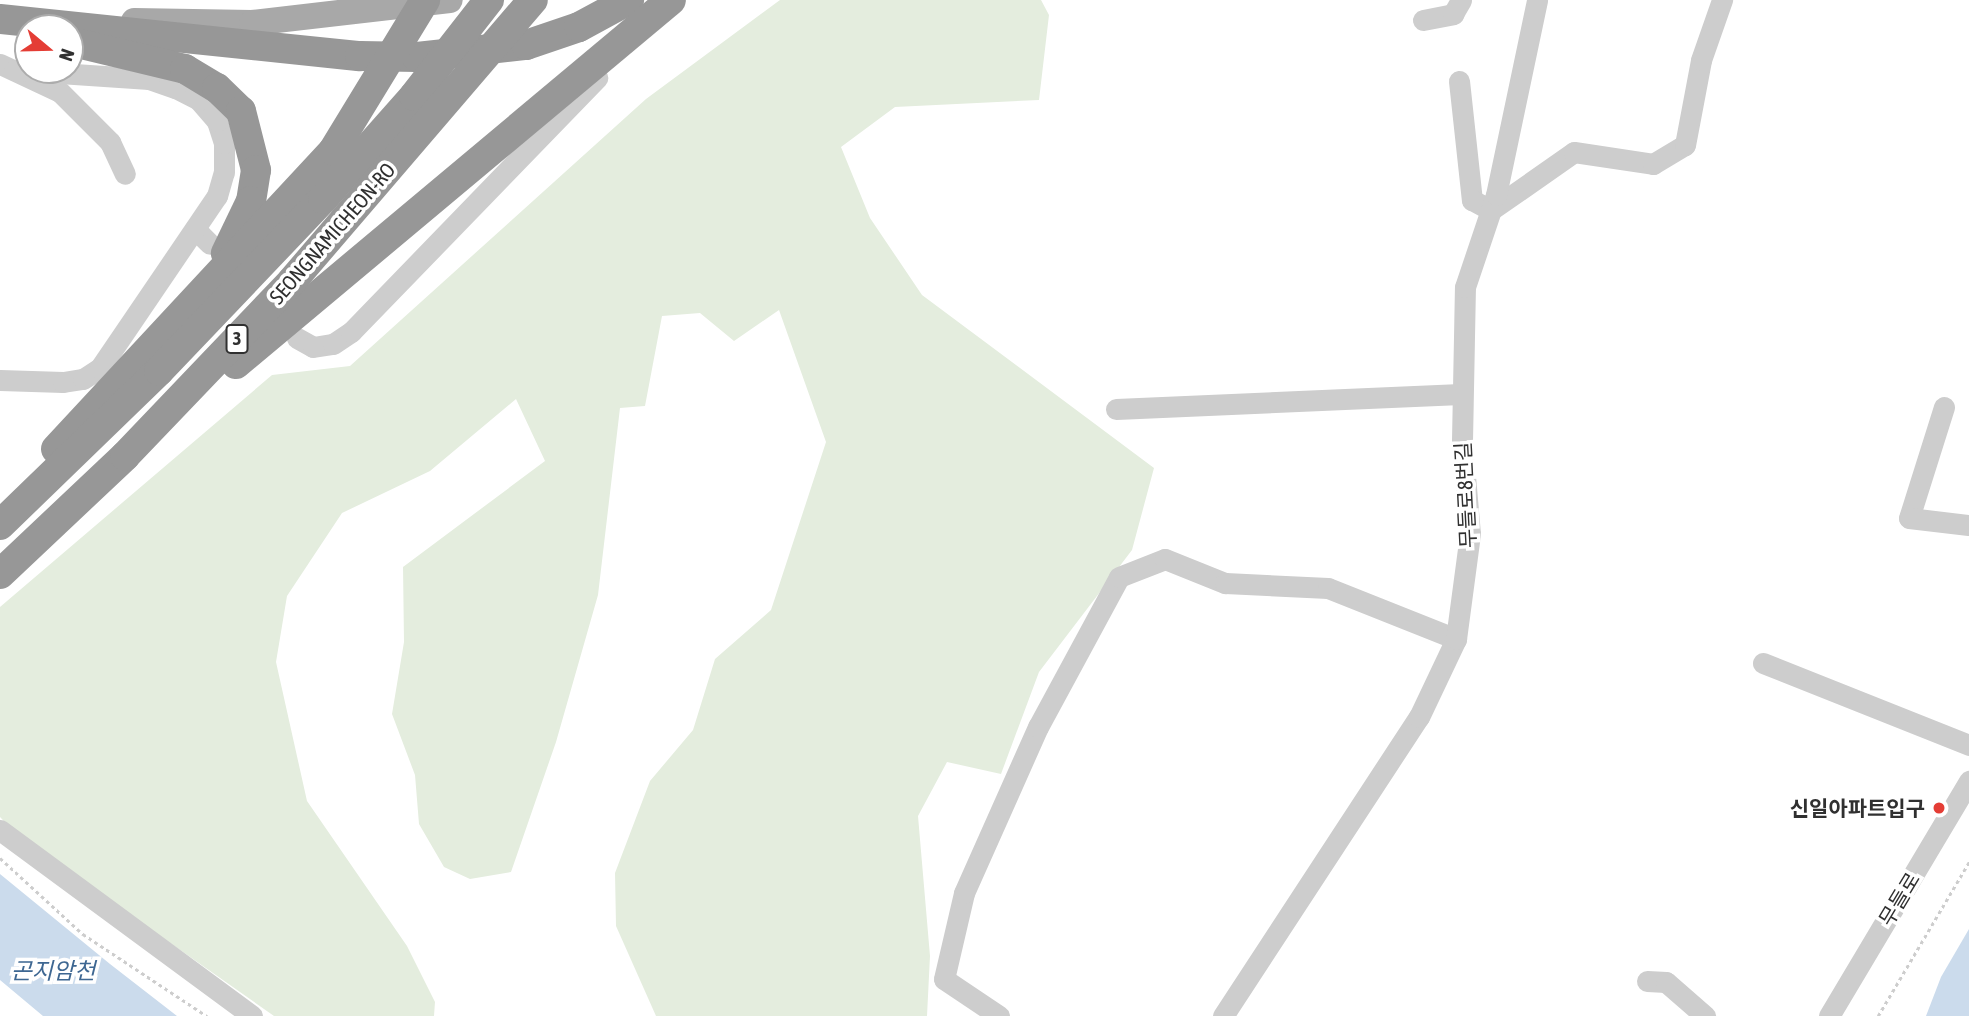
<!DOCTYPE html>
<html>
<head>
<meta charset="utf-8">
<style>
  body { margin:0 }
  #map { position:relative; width:1969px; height:1016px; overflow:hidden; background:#fff; font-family:"Asap Condensed","Noto Sans KR",sans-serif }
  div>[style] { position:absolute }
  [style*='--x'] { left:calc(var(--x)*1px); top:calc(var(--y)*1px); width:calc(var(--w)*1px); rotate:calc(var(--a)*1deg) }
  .green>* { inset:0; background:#e4edde }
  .water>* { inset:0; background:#cbdbec }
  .path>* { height:2.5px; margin-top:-1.25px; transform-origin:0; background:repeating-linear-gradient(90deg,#cdcdcd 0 3.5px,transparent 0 7px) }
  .minor>* { height:21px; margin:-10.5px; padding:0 10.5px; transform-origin:10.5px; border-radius:10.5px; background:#cdcdcd }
  .major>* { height:26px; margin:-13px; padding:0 13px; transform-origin:13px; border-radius:13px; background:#a8a8a8 }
  .highway>* { height:30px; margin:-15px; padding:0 15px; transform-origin:15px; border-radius:15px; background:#979797 }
  .dots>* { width:19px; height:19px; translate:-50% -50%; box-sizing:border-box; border:4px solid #fff; border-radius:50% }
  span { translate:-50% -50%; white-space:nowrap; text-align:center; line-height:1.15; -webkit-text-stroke:7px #fff; paint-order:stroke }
  .shield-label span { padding:2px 5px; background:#fff; border:2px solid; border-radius:5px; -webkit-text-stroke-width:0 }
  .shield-label { font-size:19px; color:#303030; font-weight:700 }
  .street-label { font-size:21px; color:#303030 }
  .poi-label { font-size:21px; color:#303030; font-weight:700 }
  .right { translate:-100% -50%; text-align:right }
  .water-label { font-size:23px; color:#3e6792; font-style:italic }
  .north { position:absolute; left:14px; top:14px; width:70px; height:70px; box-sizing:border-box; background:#fff; border:2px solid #acacac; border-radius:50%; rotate:109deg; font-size:19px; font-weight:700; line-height:28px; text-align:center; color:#303030 }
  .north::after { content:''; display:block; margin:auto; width:24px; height:32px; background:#e43d35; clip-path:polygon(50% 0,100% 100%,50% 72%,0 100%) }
</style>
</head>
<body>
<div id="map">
  <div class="green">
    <i style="clip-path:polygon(780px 0,1041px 0,1049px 15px,1039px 100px,895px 107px,841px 147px,870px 218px,922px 295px,1154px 468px,1132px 550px,1039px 672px,1001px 774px,947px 762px,918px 816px,930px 956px,927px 1016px,656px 1016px,616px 926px,615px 873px,650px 781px,693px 730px,715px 659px,771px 610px,826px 442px,779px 310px,734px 341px,700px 313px,662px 316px,645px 406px,620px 408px,598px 595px,556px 742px,511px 872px,470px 879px,444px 867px,419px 824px,415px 775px,392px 714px,404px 642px,403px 567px,545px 461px,516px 399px,430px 471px,342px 513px,287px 596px,276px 662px,307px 801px,407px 946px,435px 1002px,434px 1016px,274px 1016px,18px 836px,0 817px,0 607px,272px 375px,350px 366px,646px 99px)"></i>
  </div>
  <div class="water">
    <i style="clip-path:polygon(0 874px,110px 964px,177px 1016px,43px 1016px,0 980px)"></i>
    <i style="clip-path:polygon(1969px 929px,1969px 1016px,1926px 1016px,1941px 977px)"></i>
  </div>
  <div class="path">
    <i style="--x:0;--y:858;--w:113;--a:42.5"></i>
    <i style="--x:83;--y:934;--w:149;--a:33.5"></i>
    <i style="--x:1878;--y:1016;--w:179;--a:-59.4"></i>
  </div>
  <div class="minor">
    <i style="--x:1423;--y:20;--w:31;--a:-11"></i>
    <i style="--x:1453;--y:14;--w:16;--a:-60"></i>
    <i style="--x:0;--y:64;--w:66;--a:25"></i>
    <i style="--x:60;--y:92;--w:71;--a:45"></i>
    <i style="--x:110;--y:142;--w:35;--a:65"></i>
    <i style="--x:1459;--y:81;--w:120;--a:83.8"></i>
    <i style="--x:1472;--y:200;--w:21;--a:28"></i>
    <i style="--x:1491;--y:210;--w:101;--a:-34.9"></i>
    <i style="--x:1574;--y:152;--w:80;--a:8.6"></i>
    <i style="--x:1653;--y:164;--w:37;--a:-31"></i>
    <i style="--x:1685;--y:145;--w:86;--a:-79.3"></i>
    <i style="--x:1701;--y:60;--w:64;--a:-70.7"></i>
    <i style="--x:195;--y:229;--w:21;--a:45"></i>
    <i style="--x:297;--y:338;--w:18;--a:29"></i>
    <i style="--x:313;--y:347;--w:20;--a:-9"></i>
    <i style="--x:333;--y:344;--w:22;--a:-34"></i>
    <i style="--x:351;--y:332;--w:354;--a:-45.9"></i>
    <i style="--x:0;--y:380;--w:63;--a:1.8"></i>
    <i style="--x:63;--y:382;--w:20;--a:-9"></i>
    <i style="--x:83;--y:379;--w:20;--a:-33"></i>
    <i style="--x:100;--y:368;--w:208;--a:-55.8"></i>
    <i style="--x:217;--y:196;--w:25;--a:-74"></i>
    <i style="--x:224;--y:172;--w:29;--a:-90"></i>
    <i style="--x:224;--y:143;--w:23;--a:-108"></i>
    <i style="--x:217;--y:121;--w:28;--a:-131"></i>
    <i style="--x:199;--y:100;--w:27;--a:-153"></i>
    <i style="--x:175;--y:88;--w:28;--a:-161"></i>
    <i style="--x:149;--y:79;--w:135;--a:-176.2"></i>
    <i style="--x:1944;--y:407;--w:116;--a:107.5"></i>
    <i style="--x:1909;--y:518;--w:60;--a:6.7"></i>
    <i style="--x:1116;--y:409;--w:345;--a:-2.5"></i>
    <i style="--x:1763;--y:663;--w:222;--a:21.7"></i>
    <i style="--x:0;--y:830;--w:313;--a:36.4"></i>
    <i style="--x:1647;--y:981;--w:19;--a:3"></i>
    <i style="--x:1666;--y:982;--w:52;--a:41.1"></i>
    <i style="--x:999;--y:1016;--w:66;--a:-146.1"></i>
    <i style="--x:944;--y:979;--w:88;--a:-76.9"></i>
    <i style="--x:964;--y:893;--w:182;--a:-66"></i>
    <i style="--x:1038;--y:727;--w:170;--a:-61.6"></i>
    <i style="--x:1119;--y:577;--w:49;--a:-21.4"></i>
    <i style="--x:1165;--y:559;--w:65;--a:21.8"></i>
    <i style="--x:1225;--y:583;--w:103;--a:2.8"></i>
    <i style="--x:1328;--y:588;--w:138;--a:21.7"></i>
    <i style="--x:1223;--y:1016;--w:358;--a:-56.8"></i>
    <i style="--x:1419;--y:717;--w:86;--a:-64.6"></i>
    <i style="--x:1456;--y:639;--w:106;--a:-82.4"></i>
    <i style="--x:1470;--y:534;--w:93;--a:-94.9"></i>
    <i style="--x:1462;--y:441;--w:154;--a:-88.9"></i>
    <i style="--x:1465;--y:287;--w:97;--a:-71.4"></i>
    <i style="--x:1496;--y:195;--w:199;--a:-78.1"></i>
    <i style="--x:1829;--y:1016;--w:274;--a:-59.2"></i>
  </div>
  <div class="major">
    <i style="--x:134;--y:21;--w:118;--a:1"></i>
    <i style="--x:252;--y:23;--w:199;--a:-6.6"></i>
  </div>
  <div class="highway">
    <i style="--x:0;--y:19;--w:362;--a:5.9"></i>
    <i style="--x:360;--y:56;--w:57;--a:1"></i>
    <i style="--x:417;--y:57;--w:110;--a:-6.3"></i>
    <i style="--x:526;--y:45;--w:56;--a:-18.8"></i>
    <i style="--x:579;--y:27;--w:57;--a:-28.4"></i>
    <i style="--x:81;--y:44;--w:107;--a:13.5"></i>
    <i style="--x:185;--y:69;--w:37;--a:31"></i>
    <i style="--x:217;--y:88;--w:33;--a:44"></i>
    <i style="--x:241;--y:111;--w:61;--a:75.7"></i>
    <i style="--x:256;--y:170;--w:31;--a:99"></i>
    <i style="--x:251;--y:201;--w:58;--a:115.7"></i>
    <i style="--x:236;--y:364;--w:567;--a:-39.92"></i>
    <i style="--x:56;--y:449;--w:407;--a:-47.1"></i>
    <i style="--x:333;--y:151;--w:177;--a:-58.6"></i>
    <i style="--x:0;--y:525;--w:221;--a:-44.1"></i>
    <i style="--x:159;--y:371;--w:238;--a:-46.4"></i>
    <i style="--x:323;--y:199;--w:137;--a:-48.5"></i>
    <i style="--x:414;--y:96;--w:122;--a:-52"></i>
    <i style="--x:0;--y:574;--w:172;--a:-43.3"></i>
    <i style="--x:125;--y:456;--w:242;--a:-46.3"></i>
    <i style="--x:292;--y:281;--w:370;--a:-49.4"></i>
  </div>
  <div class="dots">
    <i style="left:1939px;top:808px;background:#e43d35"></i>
  </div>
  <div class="shield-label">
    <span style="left:237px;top:339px">3</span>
  </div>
  <div class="street-label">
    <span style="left:332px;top:233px;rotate:-49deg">SEONGNAMICHEON-RO</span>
    <span style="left:1465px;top:495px;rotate:-93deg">무들로8번길</span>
    <span style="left:1899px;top:899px;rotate:-59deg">무들로</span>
  </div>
  <div class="poi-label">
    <span class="right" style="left:1925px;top:808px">신일아파트입구</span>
  </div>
  <div class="water-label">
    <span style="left:53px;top:971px">곤지암천</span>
  </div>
  <div class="north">N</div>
</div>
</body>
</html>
